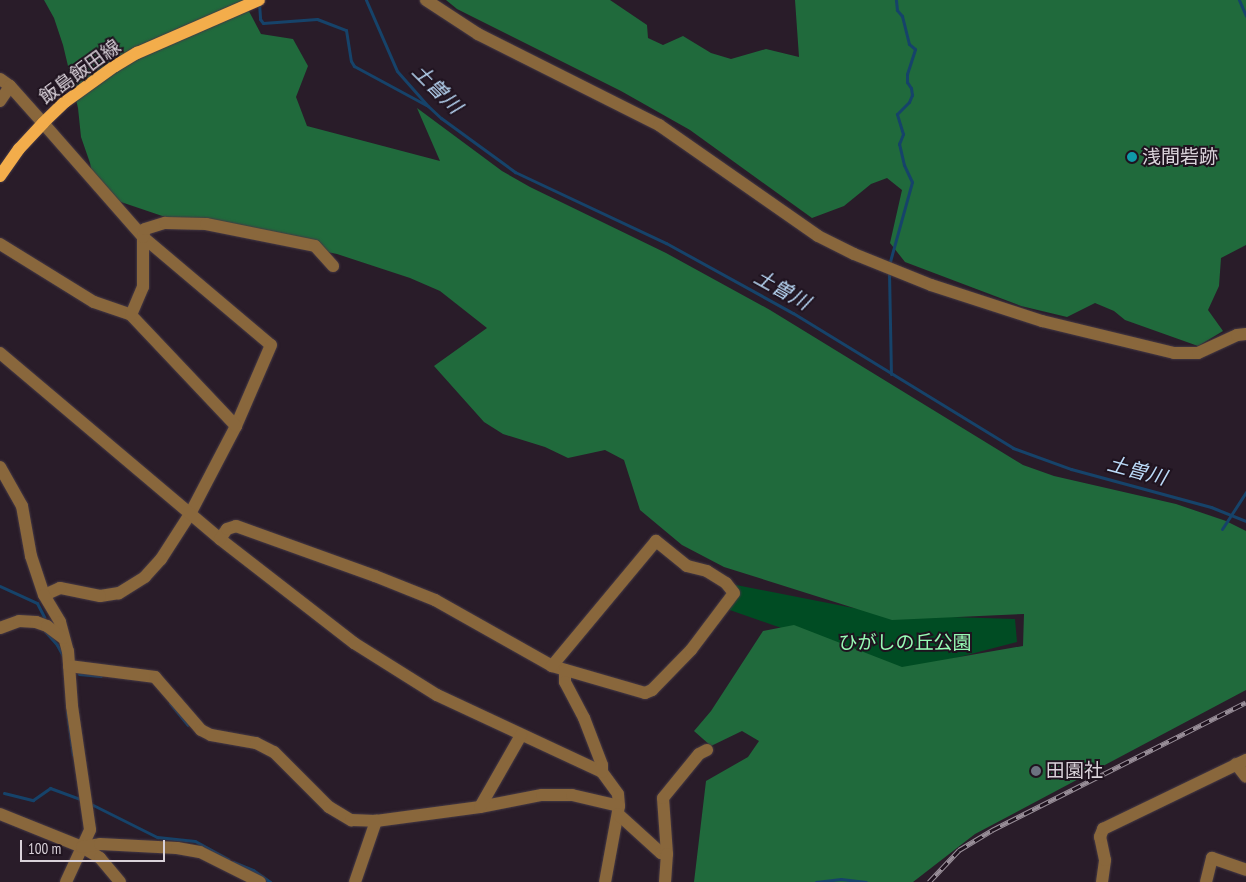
<!DOCTYPE html>
<html>
<head>
<meta charset="utf-8">
<style>
  body { margin:0 }
  #map { position:relative; width:1246px; height:882px; overflow:hidden; background:#291c29; font-family:"PT Sans Narrow","Noto Sans JP",sans-serif }
  div>[style] { position:absolute }
  [style*='--x'] { left:calc(var(--x)*1px); top:calc(var(--y)*1px); width:calc(var(--w)*1px); rotate:calc(var(--a)*1deg) }
  .green>* { inset:0; background:#004c23 }
  .forest>* { inset:0; background:#206a3c }
  .stream>* { height:3px; margin:-1.5px; padding:0 1.5px; transform-origin:1.5px; border-radius:1.5px; background:#16436a }
  .roads { filter:drop-shadow(0 0 1px #453945) drop-shadow(0 0 1px #453945) }
  .minor>* { height:12px; margin:-6px; padding:0 6px; transform-origin:6px; border-radius:6px; background:#89673c }
  .major>* { height:12px; margin:-6px; padding:0 6px; transform-origin:6px; border-radius:6px; background:#f3ad4b }
  .rail>* { height:5px; margin-top:-2.5px; transform-origin:0; background:repeating-linear-gradient(90deg,#1f131f 0 9px,#998f99 0 18px); box-sizing:border-box; border-block:1px solid #998f99 }
  .dots>* { width:14px; height:14px; translate:-50% -50%; box-sizing:border-box; border:2px solid #1f131f; border-radius:50% }
  span { translate:-50% -50%; white-space:nowrap; text-align:center; line-height:1.15; -webkit-text-stroke:4px #1f131f; paint-order:stroke }
  .street-label { font-size:19px; color:#dad2da }
  .poi-label { font-size:19px; color:#dad2da }
  .left { translate:0 -50%; text-align:left }
  .park-label { font-size:19px; color:#98fab5 }
  .water-label { font-size:20px; color:#bbdaf8; font-style:italic }
  .scale { position:absolute; left:20px; top:840px; width:145px; height:22px; box-sizing:border-box; border:2px solid #dad2da; border-top:0; padding-left:6px; font-size:15px; line-height:18px; white-space:nowrap; color:#dad2da; -webkit-text-stroke:4px #1f131f; paint-order:stroke }
</style>
</head>
<body>
<div id="map">
  <div class="green">
    <i style="clip-path:polygon(726px 583px,889px 615px,1015px 619px,1017px 642px,905px 671px,724px 608px,734px 593px)"></i>
  </div>
  <div class="forest">
    <i style="clip-path:polygon(44px 0,243px 0,261px 34px,293px 39px,308px 66px,296px 97px,307px 126px,440px 161px,417px 108px,502px 171px,530px 187px,666px 253px,770px 310px,1023px 465px,1054px 476px,1176px 504px,1226px 521px,1246px 531px,1246px 690px,975px 834px,913px 882px,694px 882px,706px 781px,748px 757px,759px 741px,742px 731px,711px 746px,694px 731px,711px 711px,763px 631px,794px 625px,902px 667px,1023px 646px,1024px 614px,892px 620px,724px 567px,682px 545px,640px 510px,624px 460px,605px 450px,568px 458px,545px 447px,503px 434px,484px 422px,434px 366px,487px 328px,440px 291px,410px 278px,337px 254px,180px 222px,118px 201px,94px 183px,90px 163px,81px 137px,78px 108px,63px 45px,54px 18px)"></i>
    <i style="clip-path:polygon(446px 0,610px 0,647px 25px,648px 38px,663px 45px,683px 36px,711px 53px,731px 59px,766px 49px,799px 57px,795px 0,1246px 0,1246px 245px,1221px 258px,1219px 286px,1208px 310px,1223px 331px,1198px 346px,1125px 320px,1114px 311px,1095px 303px,1067px 317px,1021px 306px,905px 262px,890px 243px,902px 190px,887px 178px,871px 184px,844px 206px,812px 218px,690px 130px,621px 91px,457px 9px)"></i>
  </div>
  <div class="stream">
    <i style="--x:366;--y:0;--w:77;--a:66.4"></i>
    <i style="--x:397;--y:71;--w:47;--a:48.5"></i>
    <i style="--x:428;--y:106;--w:18;--a:43"></i>
    <i style="--x:441;--y:118;--w:92;--a:36.1"></i>
    <i style="--x:515;--y:172;--w:167;--a:25.2"></i>
    <i style="--x:666;--y:243;--w:145;--a:28.9"></i>
    <i style="--x:793;--y:313;--w:258;--a:31.5"></i>
    <i style="--x:1013;--y:448;--w:62;--a:19.9"></i>
    <i style="--x:1071;--y:469;--w:145;--a:15.2"></i>
    <i style="--x:1211;--y:507;--w:38;--a:22"></i>
    <i style="--x:1239;--y:0;--w:17;--a:66"></i>
    <i style="--x:259;--y:3;--w:16;--a:86"></i>
    <i style="--x:260;--y:19;--w:5;--a:53"></i>
    <i style="--x:263;--y:23;--w:54;--a:-4.2"></i>
    <i style="--x:317;--y:19;--w:31;--a:21"></i>
    <i style="--x:346;--y:30;--w:31;--a:81"></i>
    <i style="--x:351;--y:61;--w:6;--a:59"></i>
    <i style="--x:354;--y:66;--w:82;--a:28.4"></i>
    <i style="--x:889;--y:265;--w:86;--a:-74.5"></i>
    <i style="--x:912;--y:182;--w:19;--a:-115"></i>
    <i style="--x:904;--y:165;--w:22;--a:-103"></i>
    <i style="--x:899;--y:144;--w:11;--a:-68"></i>
    <i style="--x:903;--y:134;--w:21;--a:-107"></i>
    <i style="--x:897;--y:114;--w:17;--a:-45"></i>
    <i style="--x:909;--y:102;--w:8;--a:-67"></i>
    <i style="--x:912;--y:95;--w:7;--a:-98"></i>
    <i style="--x:911;--y:88;--w:7;--a:-124"></i>
    <i style="--x:907;--y:82;--w:8;--a:-90"></i>
    <i style="--x:907;--y:74;--w:26;--a:-72"></i>
    <i style="--x:915;--y:49;--w:8;--a:-140"></i>
    <i style="--x:909;--y:44;--w:29;--a:-104"></i>
    <i style="--x:902;--y:16;--w:8;--a:-130"></i>
    <i style="--x:897;--y:10;--w:10;--a:-96"></i>
    <i style="--x:889;--y:272;--w:102;--a:88.9"></i>
    <i style="--x:1222;--y:529;--w:44;--a:-57"></i>
    <i style="--x:0;--y:586;--w:41;--a:24.7"></i>
    <i style="--x:37;--y:603;--w:16;--a:63"></i>
    <i style="--x:45;--y:631;--w:18;--a:49"></i>
    <i style="--x:57;--y:645;--w:13;--a:61"></i>
    <i style="--x:79;--y:674;--w:22;--a:5"></i>
    <i style="--x:170;--y:703;--w:28;--a:51"></i>
    <i style="--x:67;--y:712;--w:43;--a:82.1"></i>
    <i style="--x:4;--y:793;--w:30;--a:14"></i>
    <i style="--x:33;--y:800;--w:21;--a:-35"></i>
    <i style="--x:50;--y:788;--w:33;--a:20"></i>
    <i style="--x:93;--y:805;--w:72;--a:26.6"></i>
    <i style="--x:157;--y:837;--w:38;--a:6"></i>
    <i style="--x:195;--y:841;--w:38;--a:29"></i>
    <i style="--x:233;--y:862;--w:22;--a:22"></i>
    <i style="--x:253;--y:870;--w:21;--a:35"></i>
    <i style="--x:816;--y:882;--w:25;--a:-7"></i>
    <i style="--x:841;--y:879;--w:25;--a:7"></i>
  </div>
  <div class="roads">
    <div class="minor">
      <i style="--x:426;--y:0;--w:62;--a:33.2"></i>
      <i style="--x:478;--y:34;--w:203;--a:26.7"></i>
      <i style="--x:659;--y:125;--w:194;--a:34.9"></i>
      <i style="--x:818;--y:236;--w:40;--a:26.6"></i>
      <i style="--x:854;--y:254;--w:83;--a:21.9"></i>
      <i style="--x:931;--y:285;--w:117;--a:18"></i>
      <i style="--x:1042;--y:321;--w:136;--a:13.6"></i>
      <i style="--x:1174;--y:353;--w:24;--a:0"></i>
      <i style="--x:1198;--y:353;--w:43;--a:-24.8"></i>
      <i style="--x:1237;--y:335;--w:9;--a:-6"></i>
      <i style="--x:0;--y:79;--w:12;--a:35"></i>
      <i style="--x:10;--y:86;--w:50;--a:48.3"></i>
      <i style="--x:43;--y:123;--w:152;--a:48.7"></i>
      <i style="--x:143;--y:237;--w:167;--a:40.2"></i>
      <i style="--x:271;--y:345;--w:88;--a:113.4"></i>
      <i style="--x:236;--y:426;--w:99;--a:117.6"></i>
      <i style="--x:190;--y:514;--w:54;--a:122.8"></i>
      <i style="--x:161;--y:559;--w:24;--a:132"></i>
      <i style="--x:145;--y:577;--w:31;--a:148"></i>
      <i style="--x:119;--y:593;--w:19;--a:171"></i>
      <i style="--x:100;--y:596;--w:41;--a:-168.7"></i>
      <i style="--x:60;--y:588;--w:17;--a:156"></i>
      <i style="--x:0;--y:101;--w:18;--a:-56"></i>
      <i style="--x:0;--y:244;--w:110;--a:31.7"></i>
      <i style="--x:94;--y:302;--w:39;--a:19"></i>
      <i style="--x:131;--y:315;--w:153;--a:46.6"></i>
      <i style="--x:131;--y:315;--w:30;--a:-67"></i>
      <i style="--x:143;--y:287;--w:50;--a:-90"></i>
      <i style="--x:143;--y:237;--w:8;--a:-76"></i>
      <i style="--x:145;--y:229;--w:21;--a:-17"></i>
      <i style="--x:165;--y:223;--w:41;--a:1.4"></i>
      <i style="--x:206;--y:224;--w:111;--a:11.4"></i>
      <i style="--x:315;--y:246;--w:27;--a:48"></i>
      <i style="--x:0;--y:353;--w:288;--a:40.2"></i>
      <i style="--x:220;--y:539;--w:170;--a:37.8"></i>
      <i style="--x:354;--y:643;--w:98;--a:32.1"></i>
      <i style="--x:437;--y:695;--w:182;--a:25"></i>
      <i style="--x:602;--y:772;--w:27;--a:54"></i>
      <i style="--x:618;--y:794;--w:12;--a:85"></i>
      <i style="--x:619;--y:806;--w:77;--a:100.4"></i>
      <i style="--x:0;--y:467;--w:45;--a:60.6"></i>
      <i style="--x:22;--y:506;--w:51;--a:79.8"></i>
      <i style="--x:31;--y:556;--w:41;--a:71.6"></i>
      <i style="--x:44;--y:595;--w:31;--a:59"></i>
      <i style="--x:60;--y:622;--w:30;--a:75"></i>
      <i style="--x:68;--y:651;--w:55;--a:85.8"></i>
      <i style="--x:72;--y:706;--w:125;--a:81.7"></i>
      <i style="--x:90;--y:830;--w:57;--a:114.8"></i>
      <i style="--x:220;--y:539;--w:12;--a:-55"></i>
      <i style="--x:227;--y:529;--w:9;--a:-18"></i>
      <i style="--x:236;--y:526;--w:148;--a:19.8"></i>
      <i style="--x:375;--y:576;--w:65;--a:21.8"></i>
      <i style="--x:435;--y:600;--w:134;--a:29.4"></i>
      <i style="--x:552;--y:666;--w:97;--a:16.2"></i>
      <i style="--x:645;--y:693;--w:8;--a:-23"></i>
      <i style="--x:652;--y:690;--w:56;--a:-45.7"></i>
      <i style="--x:691;--y:650;--w:71;--a:-53"></i>
      <i style="--x:734;--y:593;--w:13;--a:-129"></i>
      <i style="--x:726;--y:583;--w:22;--a:-148"></i>
      <i style="--x:707;--y:571;--w:21;--a:-166"></i>
      <i style="--x:687;--y:566;--w:40;--a:-141"></i>
      <i style="--x:656;--y:541;--w:163;--a:129.8"></i>
      <i style="--x:0;--y:628;--w:20;--a:-20"></i>
      <i style="--x:19;--y:621;--w:17;--a:3"></i>
      <i style="--x:36;--y:622;--w:12;--a:20"></i>
      <i style="--x:47;--y:626;--w:20;--a:37"></i>
      <i style="--x:69;--y:666;--w:87;--a:7.3"></i>
      <i style="--x:155;--y:677;--w:70;--a:49"></i>
      <i style="--x:201;--y:730;--w:11;--a:27"></i>
      <i style="--x:211;--y:735;--w:46;--a:10.1"></i>
      <i style="--x:256;--y:743;--w:20;--a:27"></i>
      <i style="--x:274;--y:752;--w:78;--a:45"></i>
      <i style="--x:329;--y:807;--w:26;--a:31"></i>
      <i style="--x:351;--y:820;--w:25;--a:2"></i>
      <i style="--x:376;--y:821;--w:105;--a:-7.7"></i>
      <i style="--x:480;--y:807;--w:63;--a:-11"></i>
      <i style="--x:542;--y:795;--w:30;--a:0"></i>
      <i style="--x:572;--y:795;--w:48;--a:13.2"></i>
      <i style="--x:565;--y:670;--w:12;--a:90"></i>
      <i style="--x:565;--y:682;--w:41;--a:62.2"></i>
      <i style="--x:584;--y:718;--w:50;--a:69"></i>
      <i style="--x:602;--y:765;--w:7;--a:90"></i>
      <i style="--x:1236;--y:764;--w:16;--a:52"></i>
      <i style="--x:480;--y:807;--w:83;--a:-60.3"></i>
      <i style="--x:0;--y:814;--w:88;--a:21.9"></i>
      <i style="--x:82;--y:847;--w:21;--a:31"></i>
      <i style="--x:100;--y:858;--w:31;--a:50"></i>
      <i style="--x:618;--y:814;--w:58;--a:42.2"></i>
      <i style="--x:661;--y:853;--w:6;--a:9"></i>
      <i style="--x:667;--y:854;--w:56;--a:-94.1"></i>
      <i style="--x:663;--y:798;--w:57;--a:-50.7"></i>
      <i style="--x:699;--y:754;--w:9;--a:-27"></i>
      <i style="--x:82;--y:847;--w:18;--a:-9"></i>
      <i style="--x:100;--y:844;--w:77;--a:3"></i>
      <i style="--x:177;--y:848;--w:23;--a:10"></i>
      <i style="--x:200;--y:852;--w:67;--a:26.6"></i>
      <i style="--x:355;--y:882;--w:65;--a:-71"></i>
      <i style="--x:665;--y:882;--w:28;--a:-86"></i>
      <i style="--x:1102;--y:882;--w:22;--a:-82"></i>
      <i style="--x:1105;--y:860;--w:24;--a:-102"></i>
      <i style="--x:1100;--y:837;--w:9;--a:-69"></i>
      <i style="--x:1103;--y:829;--w:159;--a:-25.8"></i>
      <i style="--x:1206;--y:882;--w:25;--a:-76"></i>
      <i style="--x:1212;--y:858;--w:36;--a:19"></i>
    </div>
    <div class="major">
      <i style="--x:0;--y:176;--w:33;--a:-55"></i>
      <i style="--x:19;--y:149;--w:35;--a:-47"></i>
      <i style="--x:43;--y:123;--w:30;--a:-44"></i>
      <i style="--x:65;--y:102;--w:62;--a:-35.8"></i>
      <i style="--x:115;--y:66;--w:26;--a:-31"></i>
      <i style="--x:137;--y:53;--w:133;--a:-23.5"></i>
    </div>
  </div>
  <div class="rail">
    <i style="--x:929;--y:882;--w:44;--a:-46.8"></i>
    <i style="--x:959;--y:850;--w:39;--a:-31"></i>
    <i style="--x:992;--y:830;--w:284;--a:-26.7"></i>
  </div>
  <div class="dots">
    <i style="left:1132px;top:157px;background:#0f9aa8"></i>
    <i style="left:1036px;top:771px;background:#6b7280"></i>
  </div>
  <div class="street-label">
    <span style="left:80px;top:72px;rotate:-36deg">飯島飯田線</span>
  </div>
  <div class="poi-label">
    <span class="left" style="left:1142px;top:157px">浅間砦跡</span>
    <span class="left" style="left:1046px;top:771px">田園社</span>
  </div>
  <div class="park-label">
    <span style="left:905px;top:643px">ひがしの丘公園</span>
  </div>
  <div class="water-label">
    <span style="left:437px;top:89px;rotate:45deg">土曽川</span>
    <span style="left:782px;top:290px;rotate:29deg">土曽川</span>
    <span style="left:1137px;top:471px;rotate:15deg">土曽川</span>
  </div>
  <div class="scale">100 m</div>
</div>
</body>
</html>
